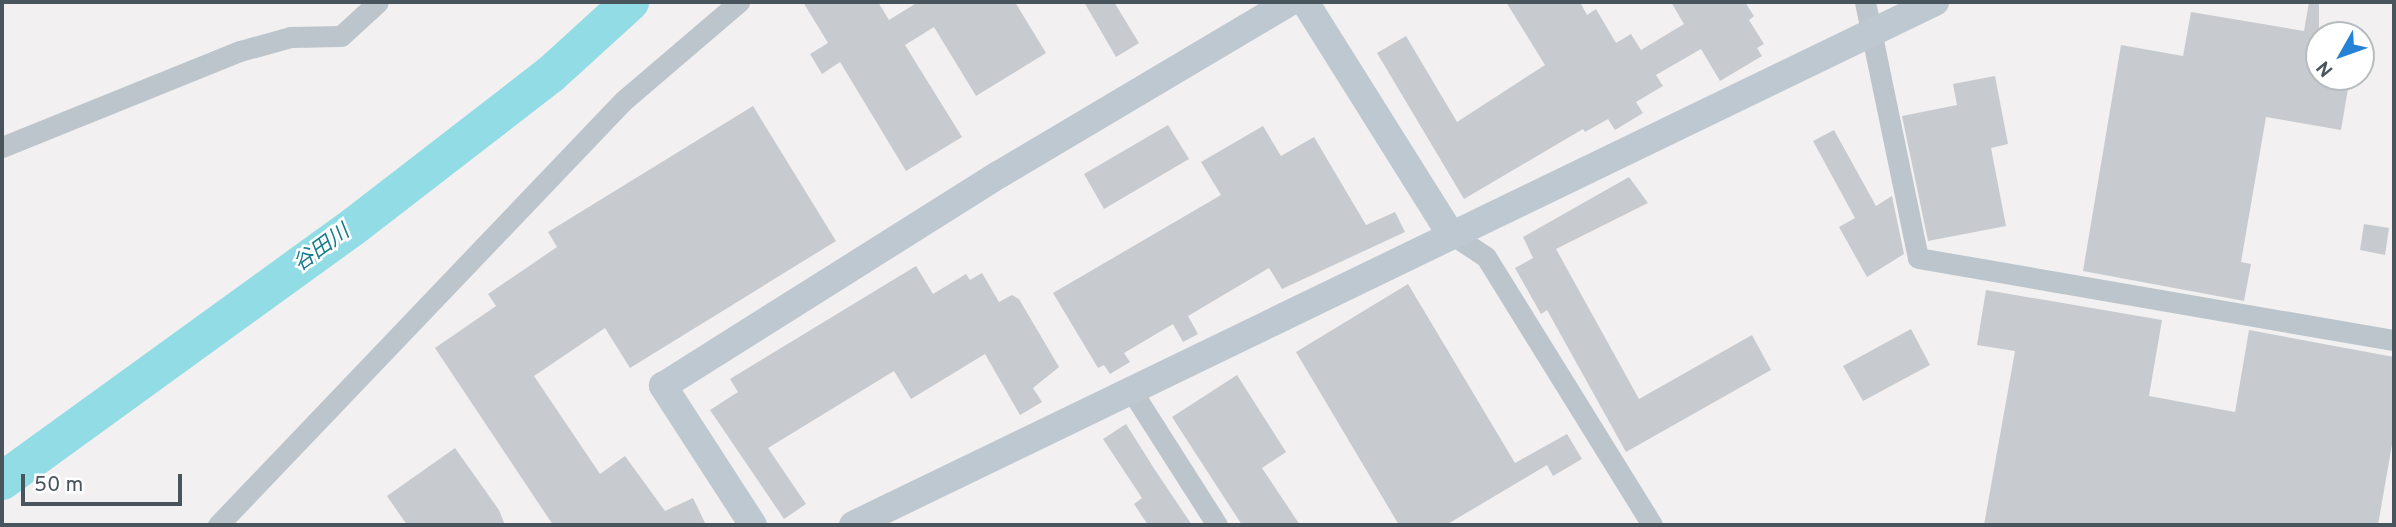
<!DOCTYPE html>
<html>
<head>
<meta charset="utf-8">
<style>
  body { margin:0 }
  #map { position:relative; width:2396px; height:527px; overflow:hidden; background:#f2f0f0; font-family:Overpass,"Noto Sans JP",sans-serif }
  div>[style] { position:absolute }
  [style*='--x'] { left:calc(var(--x)*1px); top:calc(var(--y)*1px); width:calc(var(--w)*1px); rotate:calc(var(--a)*1deg) }
  .river>* { height:38px; margin:-19px; padding:0 19px; transform-origin:19px; border-radius:19px; background:#92dce6 }
  .building>* { inset:0; background:#c7cbcf }
  .street>* { height:21px; margin:-10.5px; padding:0 10.5px; transform-origin:10.5px; border-radius:10.5px; background:#bcc5cb }
  .secondary>* { height:28px; margin:-14px; padding:0 14px; transform-origin:14px; border-radius:14px; background:#bdc8d0 }
  span { translate:-50% -50%; white-space:nowrap; text-align:center; line-height:1.15; -webkit-text-stroke:5px #fff; paint-order:stroke }
  .water-label { font-size:21px; color:#167d8b; font-style:italic }
  .frame { position:absolute; inset:0; border:4px solid #49555c; pointer-events:none }
  .north { position:absolute; left:2305px; top:21px; width:70px; height:70px; box-sizing:border-box; background:#fff; border:2px solid #b6bbbe; border-radius:50%; rotate:230deg; font-size:19px; font-weight:700; line-height:28px; text-align:center; color:#49555c }
  .north::after { content:''; display:block; margin:auto; width:24px; height:32px; background:#2682d6; clip-path:polygon(50% 0,100% 100%,50% 72%,0 100%) }
  .scale { position:absolute; left:21px; top:474px; width:161px; height:32px; box-sizing:border-box; border:4px solid #49555c; border-top:0; padding-left:9px; font-size:21px; line-height:24px; white-space:nowrap; color:#49555c; -webkit-text-stroke:5px #fff; paint-order:stroke }
</style>
</head>
<body>
<div id="map">
  <div class="river">
    <i style="--x:2;--y:481;--w:433;--a:-35.9"></i>
    <i style="--x:353;--y:227;--w:250;--a:-37.7"></i>
    <i style="--x:551;--y:74;--w:107;--a:-42.3"></i>
  </div>
  <div class="building">
    <i style="clip-path:polygon(803px 2px,878px 2px,889px 20px,918px 2px,1015px 2px,1046px 53px,976px 96px,934px 27px,905px 45px,962px 137px,906px 171px,840px 62px,822px 74px,810px 54px,828px 43px)"></i>
    <i style="clip-path:polygon(1084px 2px,1114px 2px,1139px 43px,1116px 57px)"></i>
    <i style="clip-path:polygon(1506px 2px,1580px 2px,1587px 15px,1596px 9px,1616px 43px,1631px 34px,1641px 50px,1684px 24px,1671px 2px,1745px 2px,1754px 16px,1749px 20px,1764px 44px,1757px 48px,1762px 56px,1720px 81px,1701px 49px,1656px 75px,1663px 86px,1636px 102px,1643px 113px,1615px 130px,1608px 119px,1585px 132px,1583px 129px,1464px 199px,1377px 53px,1406px 36px,1457px 122px,1545px 65px)"></i>
    <i style="clip-path:polygon(2309px 2px,2319px 2px,2319px 77px,2350px 77px,2341px 130px,2266px 117px,2241px 262px,2251px 264px,2244px 301px,2083px 271px,2121px 45px,2183px 56px,2191px 12px,2304px 31px)"></i>
    <i style="clip-path:polygon(1995px 76px,2008px 144px,1991px 148px,2006px 226px,1928px 241px,1902px 116px,1957px 105px,1953px 84px)"></i>
    <i style="clip-path:polygon(753px 106px,836px 241px,630px 368px,605px 328px,534px 376px,600px 474px,625px 456px,665px 511px,693px 498px,706px 525px,553px 525px,435px 348px,496px 306px,488px 294px,557px 247px,548px 232px)"></i>
    <i style="clip-path:polygon(1168px 125px,1189px 159px,1104px 209px,1084px 174px)"></i>
    <i style="clip-path:polygon(1263px 126px,1281px 156px,1314px 137px,1366px 225px,1395px 212px,1405px 232px,1282px 289px,1269px 268px,1188px 316px,1198px 334px,1183px 342px,1173px 324px,1124px 353px,1130px 362px,1110px 374px,1104px 365px,1098px 368px,1053px 293px,1221px 195px,1201px 162px)"></i>
    <i style="clip-path:polygon(1834px 130px,1876px 206px,1892px 196px,1904px 254px,1867px 277px,1839px 227px,1855px 218px,1813px 141px)"></i>
    <i style="clip-path:polygon(1629px 177px,1648px 203px,1556px 249px,1639px 399px,1752px 335px,1771px 370px,1626px 452px,1547px 310px,1541px 314px,1515px 268px,1533px 258px,1523px 237px)"></i>
    <i style="clip-path:polygon(2364px 224px,2389px 228px,2385px 255px,2360px 250px)"></i>
    <i style="clip-path:polygon(916px 266px,933px 294px,966px 274px,970px 280px,982px 273px,999px 302px,1012px 295px,1019px 299px,1059px 367px,1033px 388px,1042px 402px,1020px 415px,985px 354px,911px 399px,894px 371px,768px 448px,806px 504px,784px 519px,710px 410px,738px 392px,730px 379px)"></i>
    <i style="clip-path:polygon(1408px 284px,1515px 463px,1567px 434px,1582px 459px,1553px 476px,1547px 465px,1446px 525px,1399px 525px,1296px 352px)"></i>
    <i style="clip-path:polygon(1986px 290px,2162px 320px,2149px 396px,2235px 412px,2249px 330px,2394px 357px,2394px 433px,2378px 525px,1984px 525px,2015px 351px,1977px 345px)"></i>
    <i style="clip-path:polygon(1911px 329px,1930px 365px,1863px 401px,1843px 366px)"></i>
    <i style="clip-path:polygon(1237px 375px,1286px 452px,1262px 468px,1300px 525px,1242px 525px,1172px 417px)"></i>
    <i style="clip-path:polygon(1126px 424px,1155px 470px,1192px 525px,1148px 525px,1134px 504px,1142px 498px,1103px 439px)"></i>
    <i style="clip-path:polygon(455px 448px,499px 510px,505px 525px,407px 525px,387px 496px)"></i>
  </div>
  <div class="street">
    <i style="--x:1865;--y:2;--w:261;--a:78.3"></i>
    <i style="--x:1918;--y:258;--w:483;--a:9.8"></i>
    <i style="--x:2;--y:147;--w:257;--a:-22"></i>
    <i style="--x:240;--y:51;--w:53;--a:-15.4"></i>
    <i style="--x:291;--y:37;--w:50;--a:-1.1"></i>
    <i style="--x:341;--y:36;--w:50;--a:-42.6"></i>
    <i style="--x:1450;--y:233;--w:43;--a:33.7"></i>
    <i style="--x:1486;--y:257;--w:315;--a:58.2"></i>
    <i style="--x:1133;--y:393;--w:156;--a:57.5"></i>
    <i style="--x:218;--y:525;--w:586;--a:-46.31"></i>
    <i style="--x:623;--y:101;--w:153;--a:-40.5"></i>
  </div>
  <div class="secondary">
    <i style="--x:1305;--y:2;--w:273;--a:57.9"></i>
    <i style="--x:753;--y:525;--w:166;--a:-122.9"></i>
    <i style="--x:663;--y:386;--w:398;--a:-32.2"></i>
    <i style="--x:1000;--y:174;--w:337;--a:-30.7"></i>
    <i style="--x:853;--y:525;--w:1202;--a:-25.8"></i>
  </div>
  <div class="water-label">
    <span style="left:322px;top:249px;rotate:-36deg">谷田川</span>
  </div>
  <div class="frame"></div>
  <div class="north">N</div>
  <div class="scale">50 m</div>
</div>
</body>
</html>
